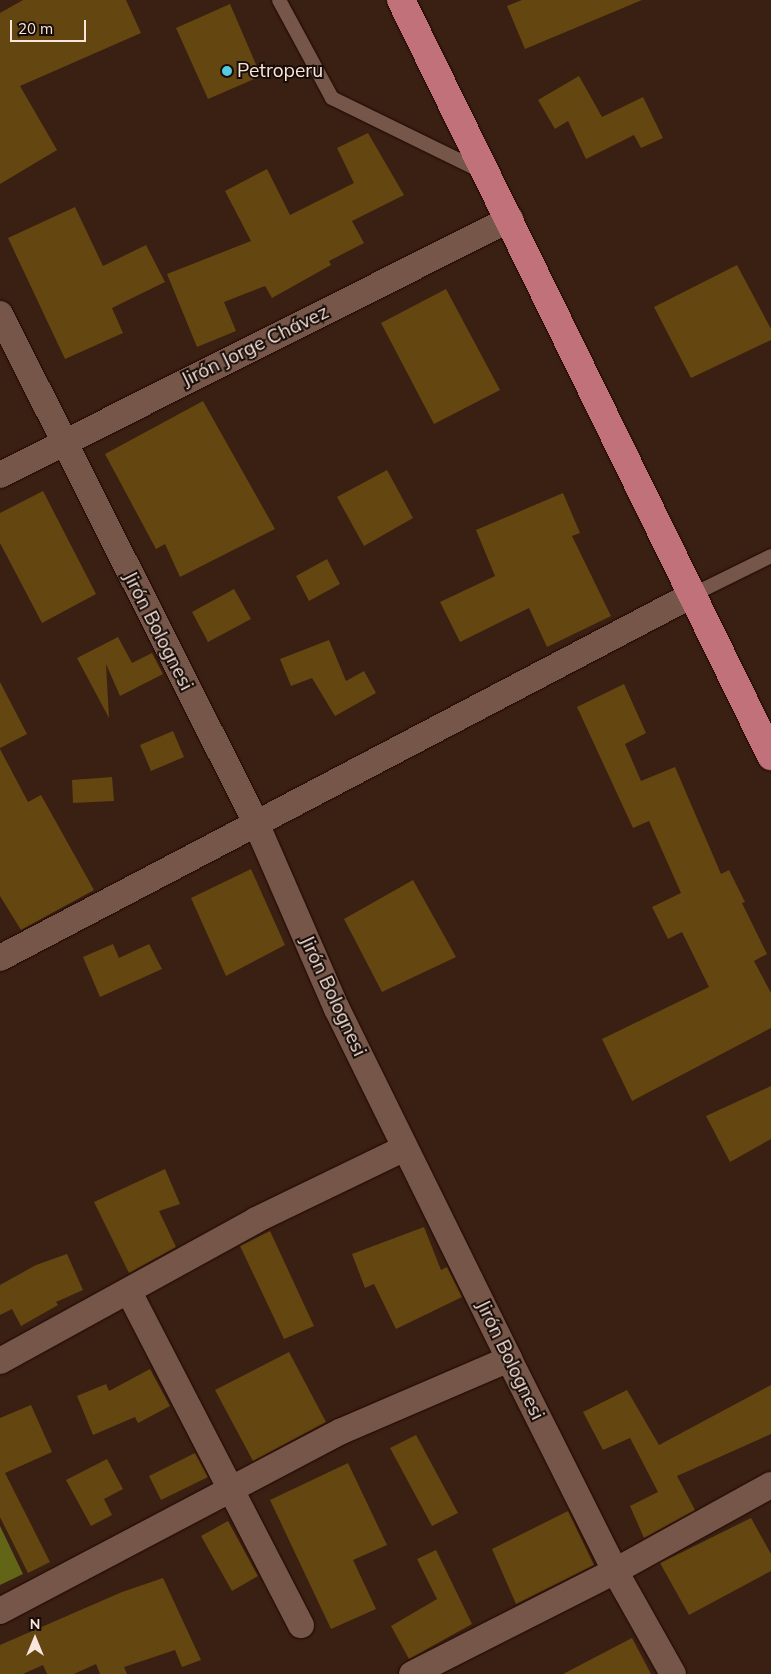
<!DOCTYPE html>
<html>
<head>
<meta charset="utf-8">
<style>
  body { margin:0 }
  #map { position:relative; width:771px; height:1674px; overflow:hidden; background:#3a1f13; font-family:Mulish,sans-serif }
  div>[style] { position:absolute }
  [style*='--x'] { left:calc(var(--x)*1px); top:calc(var(--y)*1px); width:calc(var(--w)*1px); rotate:calc(var(--a)*1deg) }
  .forest>* { inset:0; background:#626516 }
  .building>* { inset:0; background:#644610 }
  .roads { filter:drop-shadow(0 0 1px #200701) drop-shadow(0 0 1px #200701) }
  .service>* { height:14px; margin:-7px; padding:0 7px; transform-origin:7px; border-radius:7px; background:#755648 }
  .minor>* { height:26px; margin:-13px; padding:0 13px; transform-origin:13px; border-radius:13px; background:#755648 }
  .trunk>* { height:28px; margin:-14px; padding:0 14px; transform-origin:14px; border-radius:14px; background:#c0717a }
  .dots>* { width:14px; height:14px; translate:-50% -50%; box-sizing:border-box; border:2px solid #180c07; border-radius:50% }
  span { translate:-50% -50%; white-space:nowrap; text-align:center; line-height:1.15; -webkit-text-stroke:4px #180c07; paint-order:stroke }
  .poi-label { font-size:19px; color:#f8e5dd }
  .left { translate:0 -50%; text-align:left }
  .street-label { font-size:19px; color:#f8e5dd }
  .north { position:absolute; left:10px; top:1614px; width:50px; height:50px; -webkit-text-stroke:4px #180c07; paint-order:stroke; rotate:0deg; font-size:14px; font-weight:700; line-height:20px; text-align:center; color:#f8e5dd }
  .north::after { content:''; display:block; margin:auto; width:18px; height:22px; background:#f8e5dd; clip-path:polygon(50% 0,100% 100%,50% 72%,0 100%) }
  .scale { position:absolute; left:10px; top:20px; width:76px; height:22px; box-sizing:border-box; border:2px solid #f8e5dd; border-top:0; padding-left:6px; font-size:15px; line-height:18px; white-space:nowrap; color:#f8e5dd; -webkit-text-stroke:4px #180c07; paint-order:stroke }
</style>
</head>
<body>
<div id="map">
  <div class="forest">
    <i style="clip-path:polygon(0 1526px,23px 1574px,0 1585px)"></i>
  </div>
  <div class="building">
    <i style="clip-path:polygon(23px 0,126px 0,141px 33px,20px 86px,57px 150px,0 184px,0 13px)"></i>
    <i style="clip-path:polygon(522px 0,642px 0,525px 49px,507px 6px)"></i>
    <i style="clip-path:polygon(230px 4px,261px 76px,208px 99px,176px 28px)"></i>
    <i style="clip-path:polygon(579px 76px,602px 117px,643px 97px,663px 138px,641px 148px,634px 135px,586px 159px,568px 121px,555px 129px,538px 100px)"></i>
    <i style="clip-path:polygon(368px 133px,404px 195px,352px 221px,364px 243px,329px 261px,331px 265px,272px 298px,265px 286px,224px 302px,236px 331px,197px 347px,167px 274px,251px 241px,225px 191px,267px 169px,290px 215px,354px 183px,337px 148px)"></i>
    <i style="clip-path:polygon(75px 207px,103px 266px,146px 245px,165px 282px,112px 308px,123px 333px,65px 359px,8px 238px)"></i>
    <i style="clip-path:polygon(737px 265px,771px 329px,771px 340px,691px 378px,654px 307px)"></i>
    <i style="clip-path:polygon(446px 289px,500px 390px,434px 424px,381px 323px)"></i>
    <i style="clip-path:polygon(203px 401px,275px 529px,180px 577px,165px 544px,156px 549px,105px 454px)"></i>
    <i style="clip-path:polygon(387px 470px,413px 518px,364px 546px,337px 497px)"></i>
    <i style="clip-path:polygon(43px 491px,96px 594px,42px 623px,0 543px,0 513px)"></i>
    <i style="clip-path:polygon(563px 493px,580px 533px,572px 536px,611px 616px,547px 647px,529px 608px,460px 642px,440px 602px,495px 576px,476px 530px)"></i>
    <i style="clip-path:polygon(327px 559px,340px 584px,309px 601px,296px 576px)"></i>
    <i style="clip-path:polygon(234px 589px,251px 619px,208px 642px,192px 612px)"></i>
    <i style="clip-path:polygon(118px 637px,132px 663px,152px 653px,163px 674px,120px 696px,106px 664px,109px 718px,77px 658px)"></i>
    <i style="clip-path:polygon(329px 640px,346px 681px,364px 671px,376px 693px,335px 716px,312px 678px,291px 686px,280px 659px)"></i>
    <i style="clip-path:polygon(0 682px,27px 734px,0 748px)"></i>
    <i style="clip-path:polygon(624px 684px,646px 733px,625px 744px,641px 781px,675px 767px,721px 874px,729px 870px,745px 902px,742px 903px,767px 954px,754px 961px,771px 993px,771px 1028px,632px 1101px,602px 1039px,709px 987px,682px 932px,668px 939px,652px 907px,681px 893px,649px 821px,633px 828px,577px 707px)"></i>
    <i style="clip-path:polygon(173px 731px,184px 757px,151px 771px,140px 745px)"></i>
    <i style="clip-path:polygon(0 749px,28px 802px,41px 795px,94px 890px,21px 930px,0 896px)"></i>
    <i style="clip-path:polygon(112px 777px,114px 801px,73px 803px,72px 780px)"></i>
    <i style="clip-path:polygon(251px 869px,285px 945px,226px 976px,191px 898px)"></i>
    <i style="clip-path:polygon(413px 880px,456px 957px,382px 992px,344px 919px)"></i>
    <i style="clip-path:polygon(113px 944px,119px 958px,149px 944px,162px 969px,100px 997px,83px 957px)"></i>
    <i style="clip-path:polygon(771px 1086px,771px 1139px,730px 1162px,706px 1116px)"></i>
    <i style="clip-path:polygon(165px 1169px,180px 1204px,159px 1211px,176px 1247px,129px 1273px,94px 1202px)"></i>
    <i style="clip-path:polygon(424px 1227px,441px 1270px,447px 1267px,462px 1297px,396px 1329px,374px 1284px,365px 1288px,352px 1254px)"></i>
    <i style="clip-path:polygon(270px 1231px,314px 1326px,284px 1339px,240px 1246px)"></i>
    <i style="clip-path:polygon(67px 1254px,83px 1290px,56px 1302px,58px 1305px,21px 1326px,12px 1309px,0 1315px,0 1285px,36px 1265px)"></i>
    <i style="clip-path:polygon(289px 1352px,326px 1422px,253px 1461px,215px 1390px)"></i>
    <i style="clip-path:polygon(150px 1369px,170px 1406px,138px 1423px,135px 1417px,93px 1435px,77px 1396px,106px 1384px,109px 1391px)"></i>
    <i style="clip-path:polygon(771px 1385px,771px 1434px,677px 1476px,695px 1510px,644px 1538px,630px 1506px,658px 1492px,630px 1438px,603px 1450px,583px 1412px,627px 1390px,659px 1445px)"></i>
    <i style="clip-path:polygon(31px 1405px,52px 1452px,5px 1473px,50px 1562px,28px 1573px,0 1517px,0 1418px)"></i>
    <i style="clip-path:polygon(416px 1435px,458px 1513px,432px 1526px,390px 1448px)"></i>
    <i style="clip-path:polygon(195px 1453px,208px 1477px,161px 1500px,149px 1476px)"></i>
    <i style="clip-path:polygon(107px 1459px,123px 1489px,104px 1499px,112px 1515px,91px 1526px,66px 1480px)"></i>
    <i style="clip-path:polygon(348px 1463px,387px 1545px,353px 1560px,376px 1609px,331px 1629px,270px 1500px)"></i>
    <i style="clip-path:polygon(568px 1511px,594px 1565px,516px 1604px,492px 1549px)"></i>
    <i style="clip-path:polygon(751px 1518px,771px 1554px,771px 1571px,689px 1615px,660px 1563px)"></i>
    <i style="clip-path:polygon(228px 1521px,258px 1576px,232px 1591px,201px 1536px)"></i>
    <i style="clip-path:polygon(436px 1550px,472px 1624px,409px 1659px,391px 1626px,437px 1599px,417px 1559px)"></i>
    <i style="clip-path:polygon(163px 1578px,201px 1660px,182px 1667px,175px 1650px,124px 1667px,127px 1674px,100px 1674px,96px 1664px,74px 1674px,47px 1674px,43px 1665px,23px 1674px,0 1674px,0 1645px,122px 1592px)"></i>
    <i style="clip-path:polygon(632px 1638px,651px 1674px,563px 1674px)"></i>
  </div>
  <div class="roads">
    <div class="service">
      <i style="--x:279;--y:0;--w:111;--a:61.6"></i>
      <i style="--x:332;--y:98;--w:166;--a:26.1"></i>
      <i style="--x:692;--y:595;--w:88;--a:-26.3"></i>
    </div>
    <div class="minor">
      <i style="--x:0;--y:314;--w:570;--a:63.3"></i>
      <i style="--x:256;--y:823;--w:203;--a:66.5"></i>
      <i style="--x:337;--y:1009;--w:390;--a:63.8"></i>
      <i style="--x:509;--y:1359;--w:237;--a:63.4"></i>
      <i style="--x:615;--y:1571;--w:118;--a:60.6"></i>
      <i style="--x:0;--y:475;--w:571;--a:-26.65"></i>
      <i style="--x:0;--y:958;--w:781;--a:-27.68"></i>
      <i style="--x:129;--y:1292;--w:375;--a:62.7"></i>
      <i style="--x:0;--y:1361;--w:292;--a:-28.8"></i>
      <i style="--x:256;--y:1220;--w:165;--a:-25.8"></i>
      <i style="--x:0;--y:1611;--w:386;--a:-27.8"></i>
      <i style="--x:342;--y:1431;--w:182;--a:-23.3"></i>
      <i style="--x:412;--y:1674;--w:228;--a:-26.9"></i>
      <i style="--x:615;--y:1571;--w:178;--a:-28.9"></i>
    </div>
    <div class="trunk">
      <i style="--x:401;--y:0;--w:842;--a:63.92"></i>
    </div>
  </div>
  <div class="dots">
    <i style="left:227px;top:71px;background:#55cae0"></i>
  </div>
  <div class="poi-label">
    <span class="left" style="left:237px;top:71px">Petroperu</span>
  </div>
  <div class="street-label">
    <span style="left:255px;top:346px;rotate:-26deg">Jirón Jorge Chávez</span>
    <span style="left:158px;top:631px;rotate:63deg">Jirón Bolognesi</span>
    <span style="left:333px;top:996px;rotate:65deg">Jirón Bolognesi</span>
    <span style="left:510px;top:1360px;rotate:64deg">Jirón Bolognesi</span>
  </div>
  <div class="north">N</div>
  <div class="scale">20 m</div>
</div>
</body>
</html>
